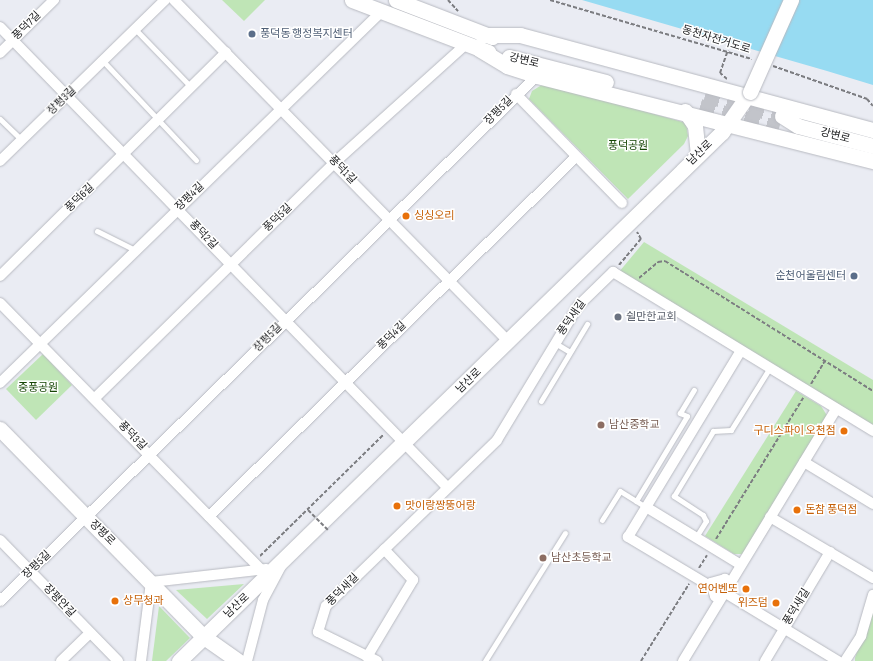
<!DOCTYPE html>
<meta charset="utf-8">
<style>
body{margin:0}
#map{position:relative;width:873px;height:661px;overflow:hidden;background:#eaecf3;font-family:"Sofia Sans Condensed","Noto Sans KR",sans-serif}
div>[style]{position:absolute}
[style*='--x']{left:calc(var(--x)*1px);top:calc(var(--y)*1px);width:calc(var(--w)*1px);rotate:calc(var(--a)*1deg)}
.green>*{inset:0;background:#bfe5b6}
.water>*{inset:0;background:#97dbf2}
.secondary-tunnel>*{height:15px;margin-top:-7.5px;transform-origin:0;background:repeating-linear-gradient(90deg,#c2c4ca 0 15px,transparent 0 23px)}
.path>*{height:2px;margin-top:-1px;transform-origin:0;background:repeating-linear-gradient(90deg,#7c7d81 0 4px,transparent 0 6px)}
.roads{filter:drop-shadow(0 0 1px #b8bac1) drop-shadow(0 0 1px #b8bac1)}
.lane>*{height:5px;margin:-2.5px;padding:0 2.5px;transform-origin:2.5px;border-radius:2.5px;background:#fff}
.street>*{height:10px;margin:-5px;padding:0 5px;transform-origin:5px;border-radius:5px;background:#fff}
.secondary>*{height:15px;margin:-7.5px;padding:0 7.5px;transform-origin:7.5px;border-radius:7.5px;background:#fff}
.path-bridge>*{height:2px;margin-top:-1px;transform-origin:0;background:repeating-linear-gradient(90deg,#7c7d81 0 4px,transparent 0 6px)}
.bridges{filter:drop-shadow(0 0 1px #b8bac1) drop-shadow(0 0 1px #b8bac1)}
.secondary-bridge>*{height:15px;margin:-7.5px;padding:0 7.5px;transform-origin:7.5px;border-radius:7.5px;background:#fff}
.dots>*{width:11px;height:11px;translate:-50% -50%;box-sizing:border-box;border:2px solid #fff;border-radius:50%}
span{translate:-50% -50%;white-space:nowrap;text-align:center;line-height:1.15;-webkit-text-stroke:3px #fff;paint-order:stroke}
.street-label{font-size:11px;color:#212224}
.service-label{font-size:11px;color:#4e5e75}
.left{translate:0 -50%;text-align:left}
.right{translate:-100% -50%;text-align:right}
.park-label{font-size:11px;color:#164605}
.food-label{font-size:11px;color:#c56008}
.worship-label{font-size:11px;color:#5b616d}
.education-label{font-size:11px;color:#785e54}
</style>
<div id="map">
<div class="green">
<i style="clip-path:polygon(222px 0,265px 0,244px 21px)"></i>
<i style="clip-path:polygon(545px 83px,686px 123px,688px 136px,684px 144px,628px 199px,529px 99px,532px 91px)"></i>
<i style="clip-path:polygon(644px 242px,873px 380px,873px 425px,619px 272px)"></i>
<i style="clip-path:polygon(43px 354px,72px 385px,36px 420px,6px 389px)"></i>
<i style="clip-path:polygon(796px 391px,821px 406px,828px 417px,744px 554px,734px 554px,705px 536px)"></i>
<i style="clip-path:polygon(244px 584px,207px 619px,176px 590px)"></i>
<i style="clip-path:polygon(873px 601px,873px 661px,855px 661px,855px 658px)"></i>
<i style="clip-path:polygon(159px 606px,190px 638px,166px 661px,152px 661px)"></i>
</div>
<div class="water">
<i style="clip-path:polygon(582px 0,873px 0,873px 85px,827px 71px)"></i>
</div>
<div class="secondary-tunnel">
<i style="--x:705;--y:95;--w:80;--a:15.3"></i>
<i style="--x:700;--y:106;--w:82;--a:15.6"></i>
</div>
<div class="path">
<i style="--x:448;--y:0;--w:15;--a:48"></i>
<i style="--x:550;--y:0;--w:210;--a:16.3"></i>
<i style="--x:773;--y:66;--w:100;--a:19.3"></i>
<i style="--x:867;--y:99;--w:9;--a:49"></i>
<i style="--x:727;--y:79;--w:9;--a:-139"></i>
<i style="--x:720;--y:73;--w:24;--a:-71"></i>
<i style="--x:619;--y:265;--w:34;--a:-50"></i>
<i style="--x:641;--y:239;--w:8;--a:-120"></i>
<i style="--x:639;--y:278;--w:25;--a:-40"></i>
<i style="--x:658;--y:262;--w:7;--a:-8"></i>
<i style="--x:665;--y:261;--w:245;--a:32"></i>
<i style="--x:811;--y:384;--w:27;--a:-59"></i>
<i style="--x:716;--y:539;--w:166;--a:-58.3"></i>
<i style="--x:260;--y:556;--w:174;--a:-44.5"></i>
<i style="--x:699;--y:568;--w:15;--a:-58"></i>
<i style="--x:641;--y:661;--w:91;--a:-58.1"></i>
</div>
<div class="roads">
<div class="lane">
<i style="--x:135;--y:29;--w:81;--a:46"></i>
<i style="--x:103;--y:61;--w:136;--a:46.8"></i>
<i style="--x:0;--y:119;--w:30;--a:44"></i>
<i style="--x:97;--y:231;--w:42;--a:26.6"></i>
<i style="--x:555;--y:343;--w:17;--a:31"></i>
<i style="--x:541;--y:401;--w:90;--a:-59.1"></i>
<i style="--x:636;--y:501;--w:99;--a:-59"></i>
<i style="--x:687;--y:416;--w:8;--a:-157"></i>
<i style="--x:680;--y:413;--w:27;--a:-59"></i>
<i style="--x:602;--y:520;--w:34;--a:-58"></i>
<i style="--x:620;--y:491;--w:31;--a:32"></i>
<i style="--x:696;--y:537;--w:19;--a:-58"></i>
<i style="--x:706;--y:521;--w:7;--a:-117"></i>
<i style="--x:703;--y:515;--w:35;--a:-147"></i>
<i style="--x:674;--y:496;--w:76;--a:-59"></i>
<i style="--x:713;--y:431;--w:18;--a:-3"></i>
<i style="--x:731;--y:430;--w:72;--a:-58.1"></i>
<i style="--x:485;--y:661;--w:151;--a:-58"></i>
</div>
<div class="street">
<i style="--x:174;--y:0;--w:479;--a:45.6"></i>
<i style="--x:0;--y:27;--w:641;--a:45.82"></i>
<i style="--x:0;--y:53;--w:76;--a:-44.5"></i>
<i style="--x:516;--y:94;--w:152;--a:45.8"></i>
<i style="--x:0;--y:161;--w:231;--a:-44.3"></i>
<i style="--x:0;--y:276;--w:318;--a:-44.7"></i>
<i style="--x:0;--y:303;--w:375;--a:45.6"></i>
<i style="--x:0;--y:383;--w:532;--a:-44.24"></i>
<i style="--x:95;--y:398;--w:335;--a:-44.5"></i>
<i style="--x:334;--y:163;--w:178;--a:-42"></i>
<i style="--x:804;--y:462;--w:81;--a:31.3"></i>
<i style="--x:646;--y:507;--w:111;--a:31.4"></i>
<i style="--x:209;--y:516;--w:513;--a:-44.37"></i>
<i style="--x:770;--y:517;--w:120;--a:30.6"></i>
<i style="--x:0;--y:540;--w:169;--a:45.7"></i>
<i style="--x:710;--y:586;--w:96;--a:-149.1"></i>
<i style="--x:628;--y:537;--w:216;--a:-58.8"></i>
<i style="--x:719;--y:589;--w:12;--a:-59"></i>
<i style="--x:725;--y:579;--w:15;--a:164"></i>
<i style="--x:711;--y:583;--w:14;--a:73"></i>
<i style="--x:715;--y:596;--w:8;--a:-60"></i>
<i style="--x:719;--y:589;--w:139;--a:31.2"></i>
<i style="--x:0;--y:601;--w:751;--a:-44.35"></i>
<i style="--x:367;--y:657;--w:90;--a:-59.1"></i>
<i style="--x:413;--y:580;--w:42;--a:-133.1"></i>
<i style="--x:61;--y:661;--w:40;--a:-44"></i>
<i style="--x:141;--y:661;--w:80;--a:-82.8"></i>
<i style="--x:151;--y:582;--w:116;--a:-6.4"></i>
<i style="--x:247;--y:661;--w:63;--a:-75.3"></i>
<i style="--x:263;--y:600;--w:38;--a:-62"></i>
<i style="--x:377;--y:661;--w:66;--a:-153.8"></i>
<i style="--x:318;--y:632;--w:27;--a:-73"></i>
<i style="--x:326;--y:606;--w:238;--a:-44.1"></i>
<i style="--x:497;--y:440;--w:157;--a:-58.8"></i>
<i style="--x:578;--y:306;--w:49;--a:-44.2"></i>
<i style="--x:613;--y:272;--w:305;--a:31.4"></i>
<i style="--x:683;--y:661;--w:295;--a:-58.7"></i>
<i style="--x:765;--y:661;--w:127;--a:-59.2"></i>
<i style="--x:845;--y:661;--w:30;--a:-57"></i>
<i style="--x:861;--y:636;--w:43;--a:-73.7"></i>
</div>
<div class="secondary">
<i style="--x:352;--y:0;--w:146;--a:20.9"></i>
<i style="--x:396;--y:0;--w:103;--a:21.1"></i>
<i style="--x:482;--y:35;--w:38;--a:0"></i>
<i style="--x:520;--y:35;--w:366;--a:15.1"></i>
<i style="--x:479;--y:49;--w:33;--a:31"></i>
<i style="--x:507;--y:66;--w:32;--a:18"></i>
<i style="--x:537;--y:76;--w:347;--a:14.2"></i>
<i style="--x:509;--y:57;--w:100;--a:14.5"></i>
<i style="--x:685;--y:111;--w:18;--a:56"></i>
<i style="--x:695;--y:126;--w:29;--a:84"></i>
<i style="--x:782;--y:116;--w:19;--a:32"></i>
<i style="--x:798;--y:126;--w:78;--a:14.9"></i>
<i style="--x:0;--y:429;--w:291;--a:45.6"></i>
<i style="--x:204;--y:637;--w:42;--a:35.2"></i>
<i style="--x:179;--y:661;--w:758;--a:-44.25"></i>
<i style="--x:722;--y:132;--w:49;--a:-55"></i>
</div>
</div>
<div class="path-bridge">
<i style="--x:308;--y:510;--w:30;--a:45"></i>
</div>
<div class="bridges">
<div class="secondary-bridge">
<i style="--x:750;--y:92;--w:101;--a:-66"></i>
</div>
</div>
<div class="dots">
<i style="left:252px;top:34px;background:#5c6f8a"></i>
<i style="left:406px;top:216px;background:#e8710a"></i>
<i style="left:854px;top:276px;background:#5c6f8a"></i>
<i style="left:618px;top:317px;background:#6b7280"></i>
<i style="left:601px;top:425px;background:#8d6e63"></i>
<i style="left:844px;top:431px;background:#e8710a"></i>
<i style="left:397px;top:506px;background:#e8710a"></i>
<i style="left:797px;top:510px;background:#e8710a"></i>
<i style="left:543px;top:558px;background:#8d6e63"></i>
<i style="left:746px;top:589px;background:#e8710a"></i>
<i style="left:115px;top:601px;background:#e8710a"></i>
<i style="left:776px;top:603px;background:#e8710a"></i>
</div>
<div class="street-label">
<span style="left:27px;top:26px;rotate:-45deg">풍덕7길</span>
<span style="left:716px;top:40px;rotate:17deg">동천자전거도로</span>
<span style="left:524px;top:61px;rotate:14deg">강변로</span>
<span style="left:62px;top:101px;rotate:-44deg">장평3길</span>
<span style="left:499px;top:111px;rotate:-45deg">장평5길</span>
<span style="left:835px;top:136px;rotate:15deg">강변로</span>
<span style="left:700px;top:153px;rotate:-44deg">남산로</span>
<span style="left:342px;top:170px;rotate:46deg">풍덕1길</span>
<span style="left:190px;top:197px;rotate:-44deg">장평4길</span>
<span style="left:80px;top:198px;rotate:-44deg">풍덕6길</span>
<span style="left:278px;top:218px;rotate:-44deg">풍덕5길</span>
<span style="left:203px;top:235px;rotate:46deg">풍덕2길</span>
<span style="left:572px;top:318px;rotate:-55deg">풍덕새길</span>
<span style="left:392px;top:336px;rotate:-44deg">풍덕4길</span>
<span style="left:268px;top:338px;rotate:-45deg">장평5길</span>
<span style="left:469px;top:381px;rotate:-44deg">남산로</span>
<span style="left:132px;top:436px;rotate:46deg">풍덕3길</span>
<span style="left:102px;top:533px;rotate:45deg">장평로</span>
<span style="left:37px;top:565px;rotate:-44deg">장평5길</span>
<span style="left:343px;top:590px;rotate:-45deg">풍덕새길</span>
<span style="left:59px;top:601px;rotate:46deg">장평안길</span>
<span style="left:237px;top:606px;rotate:-43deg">남산로</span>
<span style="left:797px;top:607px;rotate:-59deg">풍덕새길</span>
</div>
<div class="service-label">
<span class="left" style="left:260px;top:34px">풍덕동 행정복지센터</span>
<span class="right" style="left:846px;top:276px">순천어울림센터</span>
</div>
<div class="park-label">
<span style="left:628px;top:146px">풍덕공원</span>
<span style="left:38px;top:388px">중풍공원</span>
</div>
<div class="food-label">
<span class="left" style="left:414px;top:216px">싱싱오리</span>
<span class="right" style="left:836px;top:431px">구디스파이 오천점</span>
<span class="left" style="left:405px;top:506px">맛이랑짱뚱어랑</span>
<span class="left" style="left:805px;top:510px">돈참 풍덕점</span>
<span class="right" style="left:738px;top:589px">연어벤또</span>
<span class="left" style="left:123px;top:601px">상무청과</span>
<span class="right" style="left:768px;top:603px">위즈덤</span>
</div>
<div class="worship-label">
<span class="left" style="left:626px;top:317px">쉴만한교회</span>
</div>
<div class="education-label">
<span class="left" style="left:609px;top:425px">남산중학교</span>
<span class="left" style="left:551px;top:558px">남산초등학교</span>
</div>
</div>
